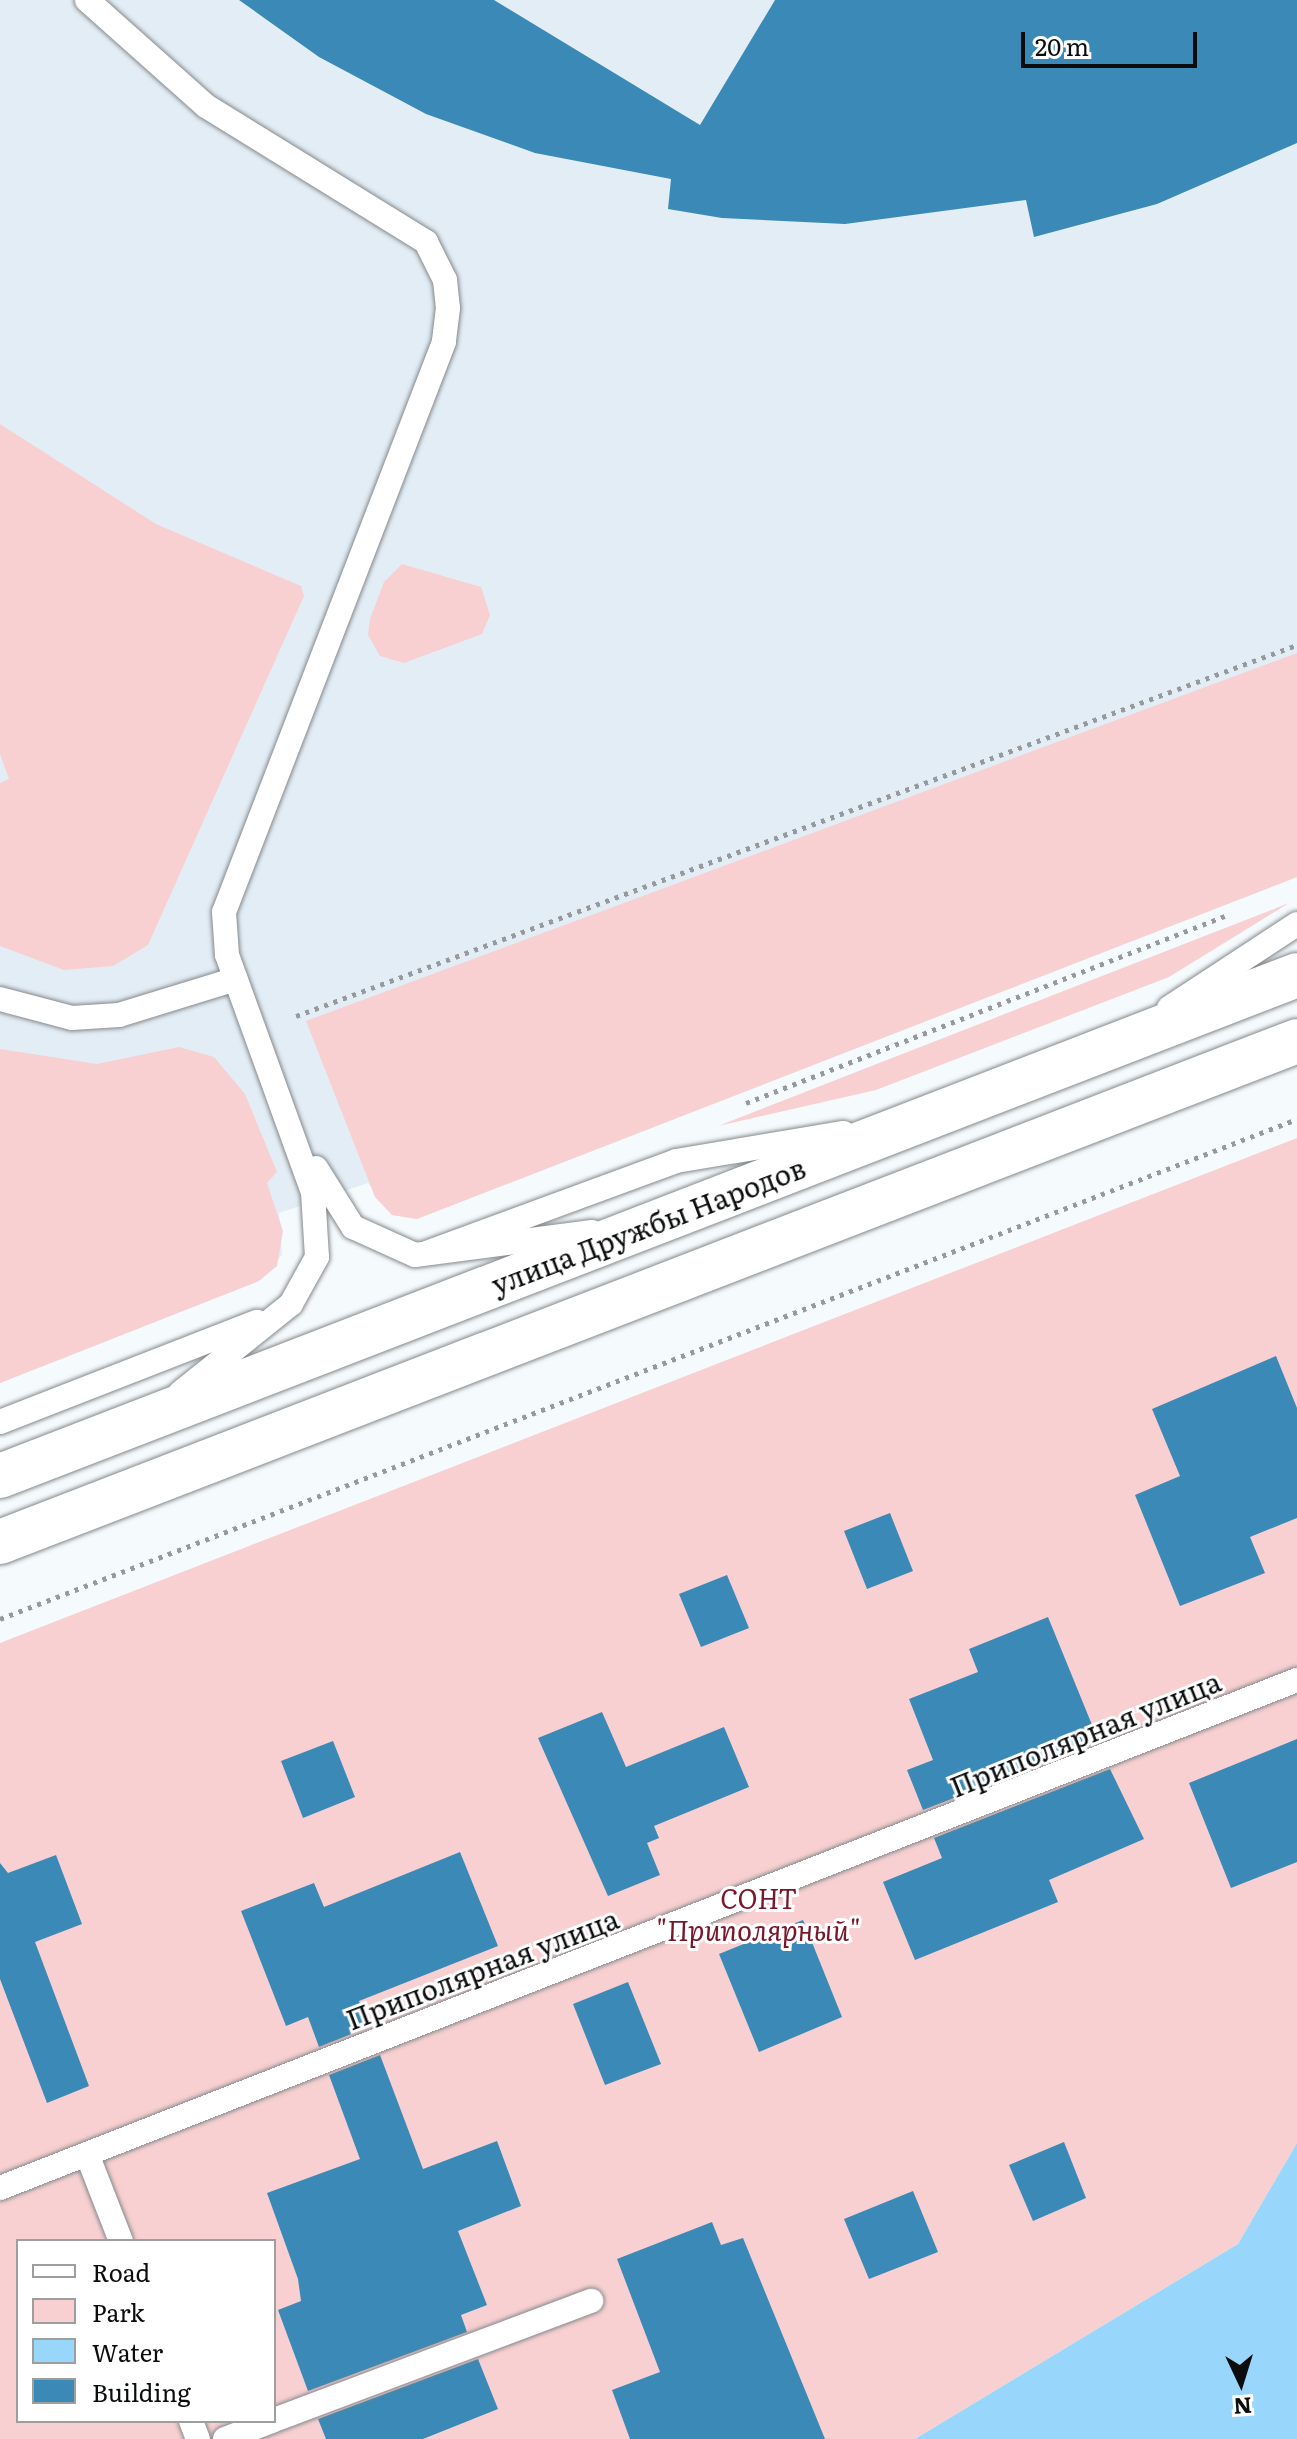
<!DOCTYPE html>
<meta charset="utf-8">
<style>
body{margin:0}
#map{position:relative;width:1297px;height:2439px;overflow:hidden;background:#f5fafd;font-family:Literata,serif}
div>[style]{position:absolute}
[style*='--x']{left:calc(var(--x)*1px);top:calc(var(--y)*1px);width:calc(var(--w)*1px);rotate:calc(var(--a)*1deg)}
.built>*{inset:0;background:#e3edf5}
.green>*{inset:0;background:#f8d0d1}
.water>*{inset:0;background:#99d6fc}
.building>*{inset:0;background:#3a89b6}
.path>*{height:5px;margin-top:-2.5px;transform-origin:0;background:repeating-linear-gradient(90deg,#969a9c 0 4px,transparent 0 10px)}
.roads{filter:drop-shadow(0 0 2px #85898c) drop-shadow(0 0 2px #85898c)}
.service>*{height:24px;margin:-12px;padding:0 12px;transform-origin:12px;border-radius:12px;background:#fff}
.secondary>*{height:44px;margin:-22px;padding:0 22px;transform-origin:22px;border-radius:22px;background:#fff}
span{translate:-50% -50%;white-space:nowrap;text-align:center;line-height:1.15;-webkit-text-stroke:6px #fff;paint-order:stroke}
.street-label{font-size:28px;color:#0a0c0d}
.park-label{font-size:28px;color:#7a162a;font-style:italic}
.legend{position:absolute;left:16px;top:2239px;width:260px;height:184px;box-sizing:border-box;background:#fff;border:2px solid #9d9e9e;margin:0;padding:10px 14px;list-style:none;font-size:24px;color:#0a0c0d}
.legend li{display:flex;align-items:center;gap:16px;height:40px}
.legend b{width:40px;border:2px solid #9d9e9e}
.north{position:absolute;left:1201px;top:2343px;width:80px;height:80px;-webkit-text-stroke:6px #fff;paint-order:stroke;rotate:176deg;font-size:22px;font-weight:700;line-height:32px;text-align:center;color:#0a0c0d}
.north::after{content:'';display:block;margin:auto;width:28px;height:36px;background:#0a0c0d;clip-path:polygon(50% 0,100% 100%,50% 72%,0 100%)}
.scale{position:absolute;left:1021px;top:32px;width:176px;height:36px;box-sizing:border-box;border:4px solid #0a0c0d;border-top:0;padding-left:10px;font-size:24px;line-height:28px;white-space:nowrap;color:#0a0c0d;-webkit-text-stroke:6px #fff;paint-order:stroke}
</style>
<div id="map">
<div class="built">
<i style="clip-path:polygon(0 0,1297px 0,1297px 877px,417px 1219px,392px 1215px,368px 1183px,279px 1213px,282px 1255px,259px 1281px,0 1383px)"></i>
</div>
<div class="green">
<i style="clip-path:polygon(0 424px,156px 524px,301px 586px,304px 596px,148px 945px,113px 966px,64px 970px,0 946px,0 783px,9px 779px,0 754px)"></i>
<i style="clip-path:polygon(402px 564px,481px 587px,490px 615px,482px 634px,404px 663px,380px 656px,368px 635px,370px 619px,384px 582px)"></i>
<i style="clip-path:polygon(1297px 653px,1297px 877px,417px 1219px,392px 1215px,375px 1197px,306px 1021px)"></i>
<i style="clip-path:polygon(1289px 903px,1169px 977px,876px 1090px,718px 1126px)"></i>
<i style="clip-path:polygon(179px 1047px,214px 1057px,245px 1094px,277px 1172px,267px 1183px,283px 1231px,277px 1266px,259px 1281px,0 1383px,0 1049px,97px 1064px)"></i>
<i style="clip-path:polygon(evenodd,1297px 1138px,1297px 2143px,1238px 2244px,915px 2439px,0 2439px,0 1643px,1297px 1138px,18px 2241px,274px 2241px,274px 2421px,18px 2421px,18px 2241px)"></i>
</div>
<div class="water">
<i style="clip-path:polygon(1297px 2143px,1297px 2439px,915px 2439px,1238px 2244px)"></i>
</div>
<div class="building">
<i style="clip-path:polygon(239px 0,494px 0,700px 125px,775px 0,1297px 0,1297px 143px,1157px 204px,1034px 237px,1026px 200px,845px 224px,722px 218px,668px 209px,671px 179px,535px 153px,426px 114px,319px 57px)"></i>
<i style="clip-path:polygon(1276px 1356px,1297px 1408px,1297px 1518px,1250px 1537px,1265px 1573px,1180px 1606px,1135px 1495px,1180px 1476px,1152px 1409px)"></i>
<i style="clip-path:polygon(890px 1513px,913px 1571px,867px 1589px,844px 1531px)"></i>
<i style="clip-path:polygon(727px 1575px,749px 1628px,701px 1647px,679px 1594px)"></i>
<i style="clip-path:polygon(1048px 1617px,1099px 1742px,923px 1810px,907px 1770px,933px 1760px,909px 1699px,978px 1672px,969px 1649px)"></i>
<i style="clip-path:polygon(602px 1712px,626px 1767px,724px 1727px,749px 1787px,654px 1826px,659px 1838px,647px 1843px,660px 1875px,608px 1896px,538px 1738px)"></i>
<i style="clip-path:polygon(1297px 1739px,1297px 1862px,1231px 1888px,1189px 1783px)"></i>
<i style="clip-path:polygon(333px 1741px,355px 1797px,303px 1818px,281px 1761px)"></i>
<i style="clip-path:polygon(1110px 1769px,1144px 1839px,1049px 1880px,1058px 1902px,915px 1960px,883px 1882px,942px 1858px,934px 1838px)"></i>
<i style="clip-path:polygon(460px 1852px,498px 1946px,359px 2001px,369px 2027px,319px 2047px,308px 2017px,286px 2026px,241px 1911px,314px 1883px,324px 1907px)"></i>
<i style="clip-path:polygon(56px 1855px,82px 1924px,35px 1942px,89px 2086px,47px 2103px,0 1979px,0 1863px,8px 1873px)"></i>
<i style="clip-path:polygon(803px 1920px,842px 2017px,759px 2052px,719px 1954px)"></i>
<i style="clip-path:polygon(628px 1982px,661px 2064px,605px 2085px,573px 2004px)"></i>
<i style="clip-path:polygon(380px 2055px,423px 2169px,497px 2141px,521px 2206px,458px 2231px,487px 2305px,461px 2315px,467px 2332px,308px 2391px,278px 2310px,301px 2301px,298px 2279px,267px 2193px,360px 2159px,329px 2075px)"></i>
<i style="clip-path:polygon(1064px 2142px,1086px 2198px,1033px 2221px,1009px 2165px)"></i>
<i style="clip-path:polygon(913px 2191px,938px 2252px,869px 2279px,844px 2219px)"></i>
<i style="clip-path:polygon(712px 2222px,721px 2245px,743px 2238px,825px 2439px,630px 2439px,612px 2390px,660px 2372px,617px 2259px)"></i>
<i style="clip-path:polygon(478px 2359px,498px 2409px,423px 2439px,326px 2439px,318px 2419px)"></i>
</div>
<div class="path">
<i style="--x:296;--y:1016;--w:1068;--a:-20.34"></i>
<i style="--x:746;--y:1103;--w:514;--a:-21.33"></i>
<i style="--x:0;--y:1619;--w:1390;--a:-21.08"></i>
</div>
<div class="roads">
<div class="service">
<i style="--x:87;--y:0;--w:159;--a:41.7"></i>
<i style="--x:206;--y:106;--w:259;--a:31.7"></i>
<i style="--x:426;--y:242;--w:42;--a:63.4"></i>
<i style="--x:445;--y:280;--w:28;--a:84"></i>
<i style="--x:448;--y:308;--w:34;--a:97"></i>
<i style="--x:444;--y:342;--w:611;--a:111.1"></i>
<i style="--x:224;--y:912;--w:43;--a:86"></i>
<i style="--x:227;--y:955;--w:252;--a:70.1"></i>
<i style="--x:313;--y:1192;--w:65;--a:86.5"></i>
<i style="--x:317;--y:1257;--w:54;--a:119"></i>
<i style="--x:291;--y:1304;--w:142;--a:141.3"></i>
<i style="--x:0;--y:999;--w:74;--a:14.8"></i>
<i style="--x:72;--y:1018;--w:47;--a:-3.7"></i>
<i style="--x:119;--y:1015;--w:122;--a:-17.1"></i>
<i style="--x:1169;--y:1008;--w:153;--a:-33.3"></i>
<i style="--x:316;--y:1168;--w:70;--a:57.9"></i>
<i style="--x:353;--y:1227;--w:68;--a:24.3"></i>
<i style="--x:415;--y:1255;--w:179;--a:-7.4"></i>
<i style="--x:429;--y:1252;--w:263;--a:-20.2"></i>
<i style="--x:676;--y:1161;--w:170;--a:-9.5"></i>
<i style="--x:0;--y:1422;--w:276;--a:-21.3"></i>
<i style="--x:87;--y:2154;--w:93;--a:68.7"></i>
<i style="--x:0;--y:2188;--w:1393;--a:-21.39"></i>
<i style="--x:274;--y:2420;--w:339;--a:-20.6"></i>
<i style="--x:191;--y:2421;--w:19;--a:69"></i>
<i style="--x:225;--y:2439;--w:50;--a:-21"></i>
</div>
<div class="secondary">
<i style="--x:0;--y:1476;--w:1390;--a:-21.12"></i>
<i style="--x:0;--y:1542;--w:1390;--a:-21.12"></i>
</div>
</div>
<div class="street-label">
<span style="left:648px;top:1225px;rotate:-21deg">улица Дружбы Народов</span>
<span style="left:1085px;top:1733px;rotate:-22deg">Приполярная улица</span>
<span style="left:482px;top:1968px;rotate:-21deg">Приполярная улица</span>
</div>
<div class="park-label">
<span style="left:758px;top:1913px">СОНТ<br>"Приполярный"</span>
</div>
<ul class="legend">
<li><b style="height:10px;background:#fff"></b>Road</li>
<li><b style="height:22px;background:#f8d0d1"></b>Park</li>
<li><b style="height:22px;background:#99d6fc"></b>Water</li>
<li><b style="height:22px;background:#3a89b6"></b>Building</li>
</ul>
<div class="north">N</div>
<div class="scale">20 m</div>
</div>
